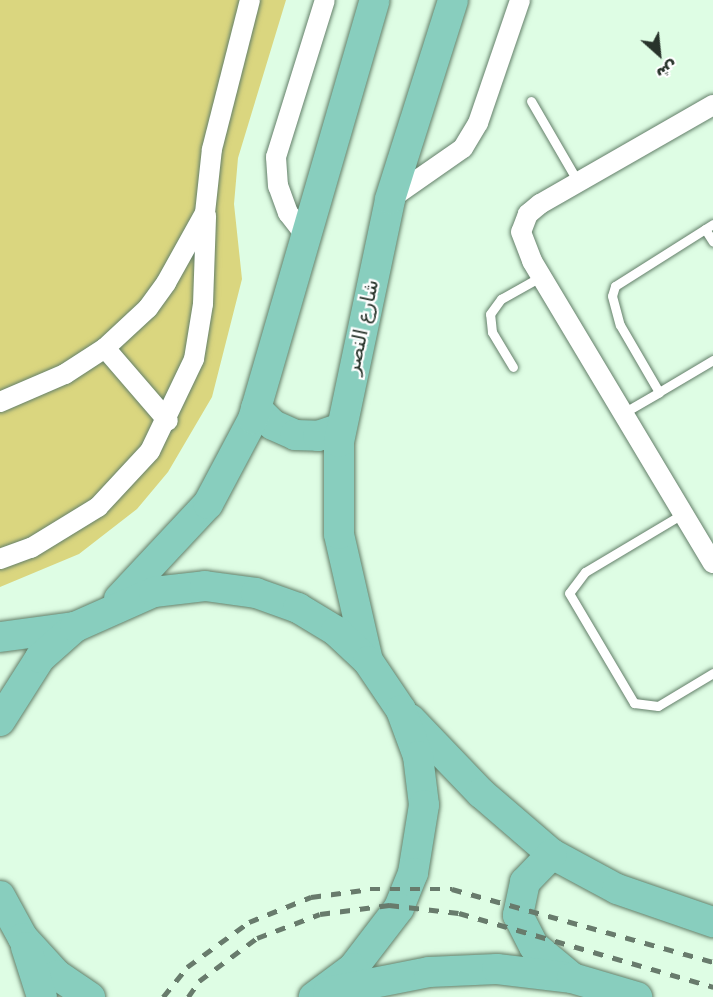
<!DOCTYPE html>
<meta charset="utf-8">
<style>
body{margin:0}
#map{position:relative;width:713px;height:997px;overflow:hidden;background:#defde4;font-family:"DejaVu Sans","Noto Naskh Arabic",sans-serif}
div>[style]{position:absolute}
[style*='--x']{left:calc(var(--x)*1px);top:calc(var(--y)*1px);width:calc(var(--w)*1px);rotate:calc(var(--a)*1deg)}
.green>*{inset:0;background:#dad67f}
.roads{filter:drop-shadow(0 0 2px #637f69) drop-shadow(0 0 2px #637f69)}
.service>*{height:9px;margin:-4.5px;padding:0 4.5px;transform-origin:4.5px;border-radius:4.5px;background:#fff}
.minor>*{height:20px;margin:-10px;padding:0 10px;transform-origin:10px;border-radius:10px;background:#fff}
.primary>*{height:30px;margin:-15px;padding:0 15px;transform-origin:15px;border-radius:15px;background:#88cebe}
.rail>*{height:4.5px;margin-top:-2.25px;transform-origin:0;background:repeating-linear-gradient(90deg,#687b6c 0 10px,transparent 0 20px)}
span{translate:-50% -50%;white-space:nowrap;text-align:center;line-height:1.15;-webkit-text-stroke:4.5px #fff;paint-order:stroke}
.street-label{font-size:20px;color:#28342b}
.north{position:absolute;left:629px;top:24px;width:60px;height:60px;-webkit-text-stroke:4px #fff;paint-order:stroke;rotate:153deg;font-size:16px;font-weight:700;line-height:24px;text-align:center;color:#28342b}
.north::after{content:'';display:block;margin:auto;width:21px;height:27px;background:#28342b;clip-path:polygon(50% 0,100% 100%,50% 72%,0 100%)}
</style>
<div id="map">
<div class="green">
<i style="clip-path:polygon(0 0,286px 0,238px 158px,234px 204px,242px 279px,212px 397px,168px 472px,137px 509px,79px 554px,0 587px)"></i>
</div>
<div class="roads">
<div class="service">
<i style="--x:531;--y:101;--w:94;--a:59.9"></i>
<i style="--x:713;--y:224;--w:116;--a:147.7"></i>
<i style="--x:615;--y:286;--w:10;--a:107"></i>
<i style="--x:612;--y:296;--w:30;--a:75"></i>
<i style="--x:620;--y:325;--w:78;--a:59.8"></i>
<i style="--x:659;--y:392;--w:63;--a:-30.7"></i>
<i style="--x:705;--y:229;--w:15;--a:58"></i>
<i style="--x:513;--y:367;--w:41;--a:-121"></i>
<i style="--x:492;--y:332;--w:18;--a:-96"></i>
<i style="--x:490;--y:314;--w:19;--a:-54"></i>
<i style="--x:501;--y:299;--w:47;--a:-29.3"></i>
<i style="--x:625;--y:412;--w:39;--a:-30"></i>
<i style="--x:684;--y:513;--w:115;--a:149.2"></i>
<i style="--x:585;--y:572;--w:26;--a:127"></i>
<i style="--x:569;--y:593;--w:128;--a:59.4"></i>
<i style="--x:634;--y:703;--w:24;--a:7"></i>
<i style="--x:658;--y:706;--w:64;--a:-31"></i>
</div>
<div class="minor">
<i style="--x:713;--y:105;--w:199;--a:150.2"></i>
<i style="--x:540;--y:204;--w:16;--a:140"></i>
<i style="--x:528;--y:214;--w:19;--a:111"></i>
<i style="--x:521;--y:232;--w:31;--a:69"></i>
<i style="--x:532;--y:261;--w:352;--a:59.1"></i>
<i style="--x:390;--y:199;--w:89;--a:-34.9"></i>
<i style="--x:463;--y:148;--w:29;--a:-59"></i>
<i style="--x:478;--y:123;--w:130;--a:-71.1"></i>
<i style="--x:306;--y:236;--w:29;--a:-128"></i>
<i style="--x:288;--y:213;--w:29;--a:-110"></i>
<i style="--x:278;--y:186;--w:29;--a:-94"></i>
<i style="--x:276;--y:157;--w:164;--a:-72.7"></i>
<i style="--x:105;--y:348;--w:96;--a:49.2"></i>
<i style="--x:0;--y:402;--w:71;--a:-23.3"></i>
<i style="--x:65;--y:374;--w:48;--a:-33"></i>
<i style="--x:105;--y:348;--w:59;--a:-42.9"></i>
<i style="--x:148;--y:308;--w:31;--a:-54"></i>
<i style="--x:166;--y:283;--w:80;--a:-60.9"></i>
<i style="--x:205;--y:213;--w:64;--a:-83.8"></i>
<i style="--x:212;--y:149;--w:154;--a:-75.7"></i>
<i style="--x:0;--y:559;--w:33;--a:-20"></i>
<i style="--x:31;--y:548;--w:79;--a:-31.5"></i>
<i style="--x:98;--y:507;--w:76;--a:-47.1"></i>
<i style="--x:150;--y:451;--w:102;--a:-64.4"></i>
<i style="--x:194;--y:359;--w:56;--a:-80.7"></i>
<i style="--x:203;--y:304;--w:88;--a:-88"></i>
</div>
<div class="primary">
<i style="--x:256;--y:408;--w:24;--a:45"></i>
<i style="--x:273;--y:425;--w:24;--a:24"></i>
<i style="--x:295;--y:435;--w:23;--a:2"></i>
<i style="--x:318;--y:436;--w:24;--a:-19"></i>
<i style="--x:119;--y:599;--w:130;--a:-46.9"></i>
<i style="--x:208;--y:504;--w:96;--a:-62.1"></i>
<i style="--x:253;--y:419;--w:436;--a:-73.8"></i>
<i style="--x:0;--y:637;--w:76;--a:-7.6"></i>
<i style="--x:368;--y:661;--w:130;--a:-102.9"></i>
<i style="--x:339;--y:534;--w:92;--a:-90"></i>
<i style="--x:339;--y:442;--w:248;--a:-78.1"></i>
<i style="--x:390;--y:199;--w:209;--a:-72.4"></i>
<i style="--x:410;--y:719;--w:103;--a:46.2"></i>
<i style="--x:481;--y:793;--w:94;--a:40.7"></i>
<i style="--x:552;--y:854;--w:74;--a:28.3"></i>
<i style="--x:617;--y:889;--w:102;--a:19"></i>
<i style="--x:0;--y:721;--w:75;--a:-57.6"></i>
<i style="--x:40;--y:658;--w:47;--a:-41.5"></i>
<i style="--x:75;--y:627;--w:86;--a:-23.9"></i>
<i style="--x:154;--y:592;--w:51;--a:-6.7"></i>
<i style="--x:205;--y:586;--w:51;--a:7.8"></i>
<i style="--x:256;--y:593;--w:45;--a:19.7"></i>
<i style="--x:298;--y:608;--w:44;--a:31.2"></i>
<i style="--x:336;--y:631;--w:44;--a:43.2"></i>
<i style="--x:368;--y:661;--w:59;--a:56"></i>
<i style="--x:401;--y:710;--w:49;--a:69.7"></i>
<i style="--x:418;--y:756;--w:49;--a:83"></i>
<i style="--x:424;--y:805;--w:69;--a:99.2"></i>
<i style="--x:413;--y:873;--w:38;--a:112"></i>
<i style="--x:399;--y:908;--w:76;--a:127.5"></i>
<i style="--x:353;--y:968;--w:49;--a:143.4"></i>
<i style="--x:552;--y:854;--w:39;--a:134"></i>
<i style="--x:525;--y:882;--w:34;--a:102"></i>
<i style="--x:518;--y:915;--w:35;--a:63"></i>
<i style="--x:534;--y:946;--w:47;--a:39.8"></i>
<i style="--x:0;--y:896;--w:48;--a:61.3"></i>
<i style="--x:23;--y:938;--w:50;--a:47.4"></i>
<i style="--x:57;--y:975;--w:40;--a:34"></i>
<i style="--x:26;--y:947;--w:52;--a:72.3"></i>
<i style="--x:328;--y:992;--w:103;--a:-11.2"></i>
<i style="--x:429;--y:972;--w:68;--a:-2.5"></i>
<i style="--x:497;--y:969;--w:76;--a:6.8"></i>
<i style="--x:572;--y:978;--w:68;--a:16.3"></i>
</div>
</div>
<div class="rail">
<i style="--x:163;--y:997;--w:38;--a:-51"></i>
<i style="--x:187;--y:967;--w:77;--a:-36"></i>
<i style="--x:249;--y:922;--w:67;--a:-22"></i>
<i style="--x:311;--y:897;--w:60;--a:-7.7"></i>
<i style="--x:370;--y:889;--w:82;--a:0"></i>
<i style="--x:452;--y:889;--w:271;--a:15.6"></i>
<i style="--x:188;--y:997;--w:19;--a:-55"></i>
<i style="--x:199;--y:981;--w:72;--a:-36.6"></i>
<i style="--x:257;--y:938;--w:67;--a:-20.9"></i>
<i style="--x:320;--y:914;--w:70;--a:-7.4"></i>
<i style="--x:389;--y:905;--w:70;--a:6.5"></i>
<i style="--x:459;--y:913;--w:265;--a:16.2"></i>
</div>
<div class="street-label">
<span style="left:362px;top:327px;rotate:-78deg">شارع النصر</span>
</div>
<div class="north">ش</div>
</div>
